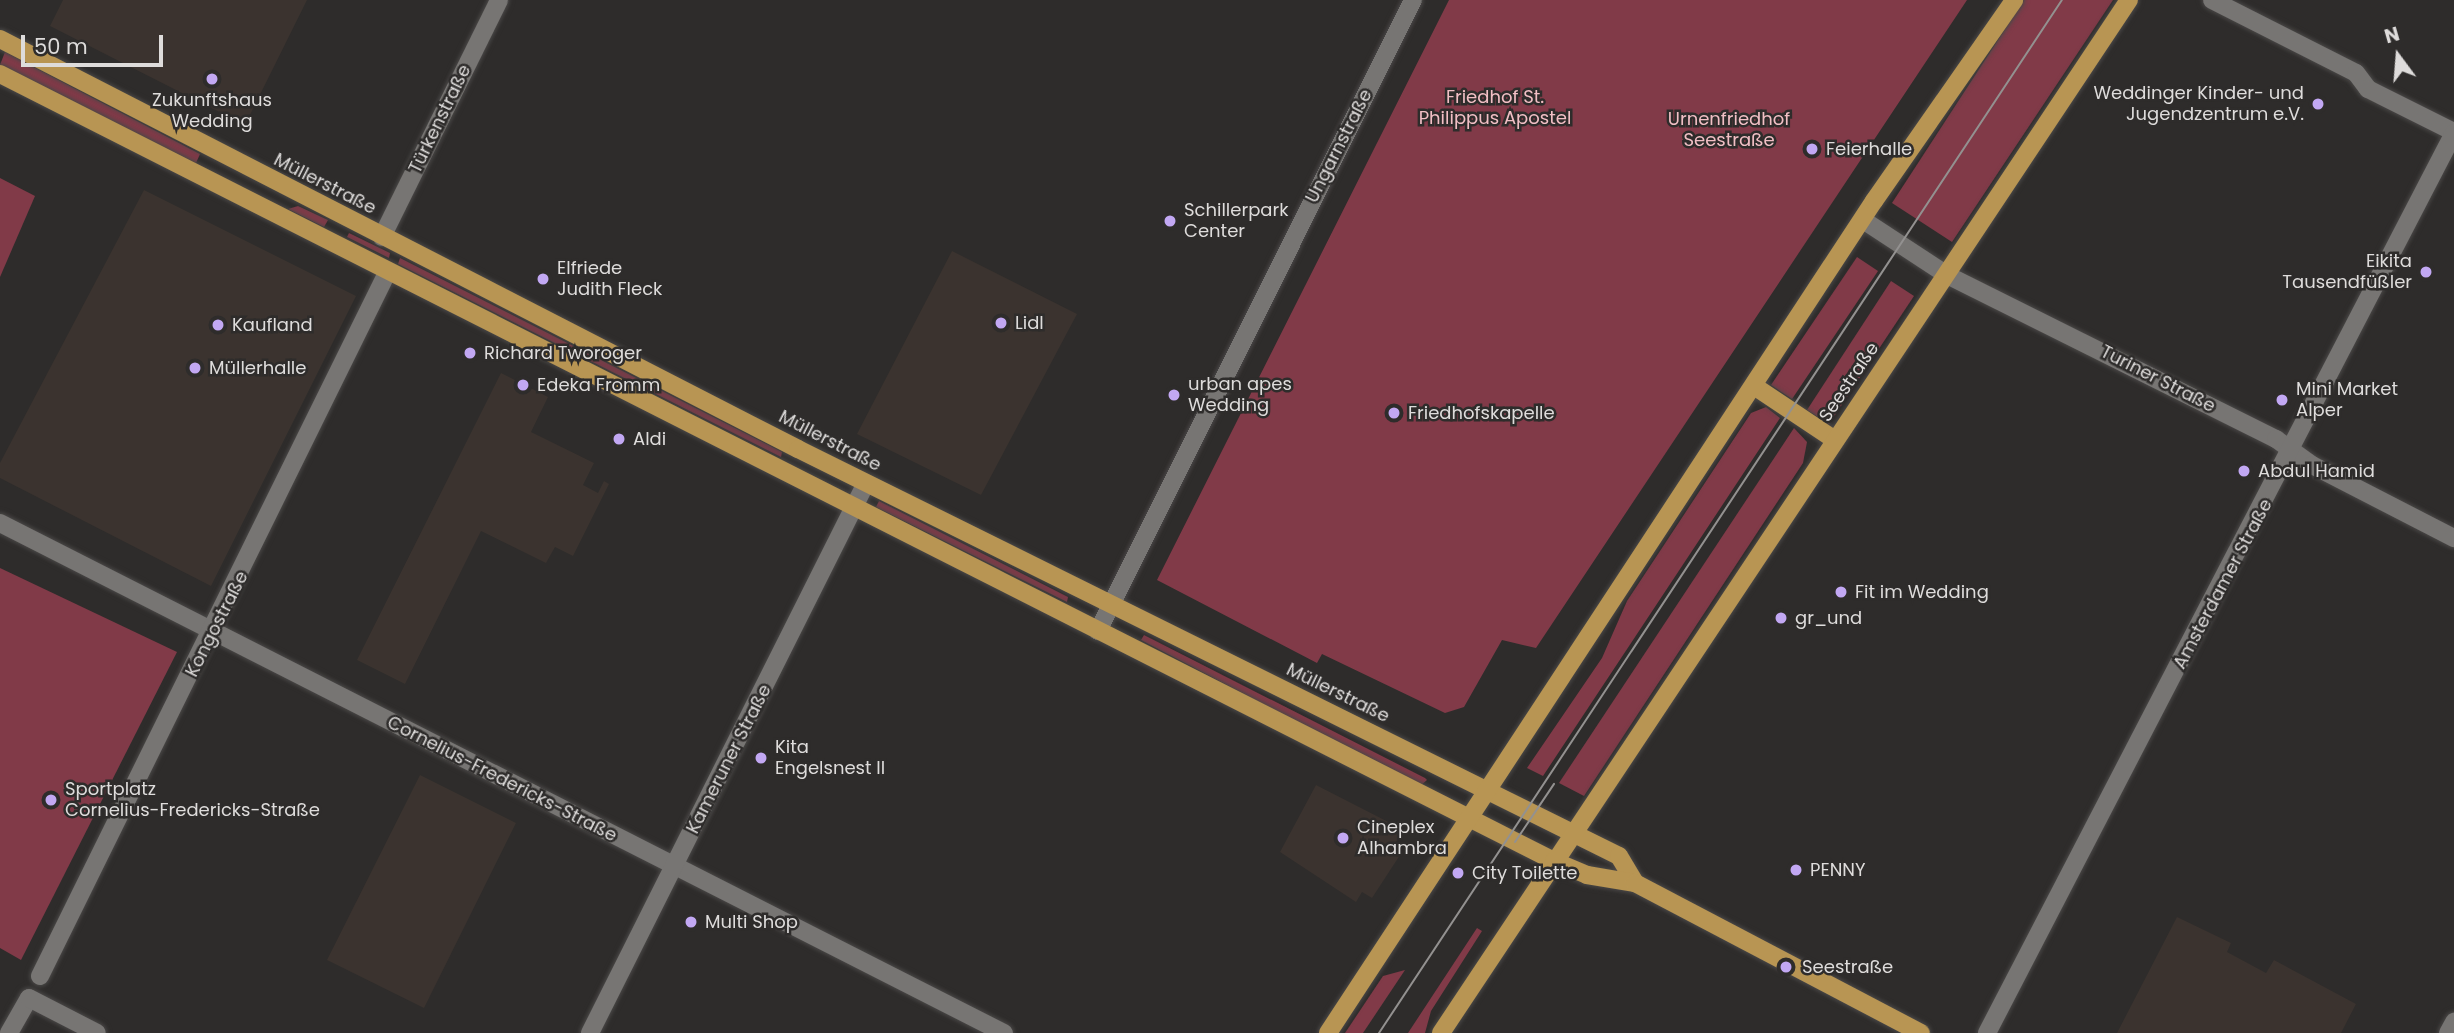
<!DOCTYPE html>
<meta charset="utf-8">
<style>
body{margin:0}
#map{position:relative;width:2454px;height:1033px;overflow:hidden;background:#2e2c2b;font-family:Poppins,sans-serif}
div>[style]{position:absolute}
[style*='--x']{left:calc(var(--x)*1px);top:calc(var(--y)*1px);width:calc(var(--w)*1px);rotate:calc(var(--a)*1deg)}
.built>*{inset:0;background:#3b332f}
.green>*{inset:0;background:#813a48}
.roads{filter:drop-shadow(0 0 2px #4a4847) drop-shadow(0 0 2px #4a4847)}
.street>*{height:18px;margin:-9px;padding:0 9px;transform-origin:9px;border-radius:9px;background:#777573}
.primary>*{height:18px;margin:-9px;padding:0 9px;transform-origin:9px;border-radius:9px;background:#b89553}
.tram>*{height:2px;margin:-1px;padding:0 1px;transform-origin:1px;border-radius:1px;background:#939190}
.dots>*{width:19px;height:19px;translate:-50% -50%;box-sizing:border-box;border:4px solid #2e2c2b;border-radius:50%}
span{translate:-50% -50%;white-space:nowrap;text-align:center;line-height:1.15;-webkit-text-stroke:5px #2e2c2b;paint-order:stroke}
.poi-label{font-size:18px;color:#dedcdb}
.right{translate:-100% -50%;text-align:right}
.left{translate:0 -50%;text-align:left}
.park-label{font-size:18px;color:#f2bfc5}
.street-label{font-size:18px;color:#dedcdb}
.north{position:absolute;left:2363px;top:21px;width:70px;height:70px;-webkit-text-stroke:5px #2e2c2b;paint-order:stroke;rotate:344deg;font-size:19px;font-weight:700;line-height:28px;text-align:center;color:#dedcdb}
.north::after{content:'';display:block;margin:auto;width:24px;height:32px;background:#dedcdb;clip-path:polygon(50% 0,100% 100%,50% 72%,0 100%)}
.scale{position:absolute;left:21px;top:35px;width:142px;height:32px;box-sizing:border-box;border:4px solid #dedcdb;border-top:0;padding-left:9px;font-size:21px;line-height:24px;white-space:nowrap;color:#dedcdb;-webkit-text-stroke:5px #2e2c2b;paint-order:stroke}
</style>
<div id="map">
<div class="built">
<i style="clip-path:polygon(63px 0,307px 0,245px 125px,50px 26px)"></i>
<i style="clip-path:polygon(144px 190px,356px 296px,211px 586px,0 478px,0 463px)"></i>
<i style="clip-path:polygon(952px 251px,1077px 314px,981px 495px,857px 434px)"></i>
<i style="clip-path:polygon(501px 373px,548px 397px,531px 432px,594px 463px,583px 485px,598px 493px,604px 481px,609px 484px,573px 556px,555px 547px,546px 563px,481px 531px,405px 684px,357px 660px)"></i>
<i style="clip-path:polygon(420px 775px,516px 823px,424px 1008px,327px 960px)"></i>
<i style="clip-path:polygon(1316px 785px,1404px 830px,1394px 846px,1402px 852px,1372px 898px,1362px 892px,1356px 902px,1280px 852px)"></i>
<i style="clip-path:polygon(2177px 917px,2231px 943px,2227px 952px,2266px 973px,2274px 960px,2356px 1004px,2341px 1033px,2117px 1033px)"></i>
</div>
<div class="green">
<i style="clip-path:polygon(1449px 0,1967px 0,1536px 648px,1502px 640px,1464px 707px,1445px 713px,1322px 654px,1317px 663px,1157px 580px)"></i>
<i style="clip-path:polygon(2024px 0,2113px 0,1952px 242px,1892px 203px)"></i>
<i style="clip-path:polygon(5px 52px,200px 154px,196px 163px,0 65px)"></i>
<i style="clip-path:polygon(0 178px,35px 196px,0 277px)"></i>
<i style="clip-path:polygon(298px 206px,328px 220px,324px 227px,288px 209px)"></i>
<i style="clip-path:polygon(349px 233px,390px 253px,389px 258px,347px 237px)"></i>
<i style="clip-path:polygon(1857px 257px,1878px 271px,1792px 399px,1771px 385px)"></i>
<i style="clip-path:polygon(400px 258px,782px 452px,781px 457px,398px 264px)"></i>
<i style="clip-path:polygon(1891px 281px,1914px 296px,1829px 424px,1807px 410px)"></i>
<i style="clip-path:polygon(1766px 407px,1780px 418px,1543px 776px,1527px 768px,1602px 658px,1627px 601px,1751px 413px)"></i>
<i style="clip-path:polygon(1794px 428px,1807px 442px,1803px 463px,1584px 796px,1559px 783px)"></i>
<i style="clip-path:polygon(879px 501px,1068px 597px,1067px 602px,876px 507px)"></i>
<i style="clip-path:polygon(0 568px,177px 652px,21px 960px,0 948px)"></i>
<i style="clip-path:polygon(1144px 635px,1425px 778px,1427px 780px,1420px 786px,1141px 640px)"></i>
<i style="clip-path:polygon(1477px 928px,1482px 931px,1431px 1011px,1425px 1033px,1408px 1033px)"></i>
<i style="clip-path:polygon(1405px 970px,1363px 1033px,1345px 1033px,1383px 976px)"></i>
</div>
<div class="roads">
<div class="street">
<i style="--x:2212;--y:0;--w:161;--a:26.9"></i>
<i style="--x:2356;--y:73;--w:20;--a:53"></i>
<i style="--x:2368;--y:89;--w:96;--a:26.6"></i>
<i style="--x:1863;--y:220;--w:100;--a:33.2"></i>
<i style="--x:1947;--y:275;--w:368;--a:26.5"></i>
<i style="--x:2276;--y:439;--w:44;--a:35.8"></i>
<i style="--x:2312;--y:465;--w:160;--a:27.2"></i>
<i style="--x:382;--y:237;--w:264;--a:-63.7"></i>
<i style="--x:0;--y:523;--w:1126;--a:26.93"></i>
<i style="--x:1098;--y:631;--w:705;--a:-63.47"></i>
<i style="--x:40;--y:976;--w:786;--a:-63.73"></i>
<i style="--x:9;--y:1033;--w:40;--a:-60.3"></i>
<i style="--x:29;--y:998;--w:76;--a:27.2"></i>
<i style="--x:590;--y:1033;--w:615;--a:-63.35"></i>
<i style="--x:1987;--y:1033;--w:1014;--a:-62.58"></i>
<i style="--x:2448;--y:1033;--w:13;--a:-61"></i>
</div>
<div class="primary">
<i style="--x:0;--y:39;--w:897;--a:27.19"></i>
<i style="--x:798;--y:449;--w:916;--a:26.37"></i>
<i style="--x:1619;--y:856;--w:31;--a:59"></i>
<i style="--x:0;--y:74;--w:1742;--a:26.86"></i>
<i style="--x:1554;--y:861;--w:36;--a:23"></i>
<i style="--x:1587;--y:875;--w:49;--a:9.5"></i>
<i style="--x:1635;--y:883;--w:323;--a:27.7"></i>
<i style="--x:1754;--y:386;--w:97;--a:33.7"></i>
<i style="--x:1328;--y:1033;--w:995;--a:-56.73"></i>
<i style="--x:1874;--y:201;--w:245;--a:-55.1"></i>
<i style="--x:1441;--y:1033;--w:1241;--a:-56.34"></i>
</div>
</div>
<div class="tram">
<i style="--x:1515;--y:842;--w:70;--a:-56.1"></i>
<i style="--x:1379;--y:1033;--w:1238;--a:-56.53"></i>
</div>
<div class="dots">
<i style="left:212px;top:79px;background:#c2a8f3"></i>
<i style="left:2318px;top:104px;background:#c2a8f3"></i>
<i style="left:1812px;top:149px;background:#c2a8f3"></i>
<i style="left:1170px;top:221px;background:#c2a8f3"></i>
<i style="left:2426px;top:272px;background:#c2a8f3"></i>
<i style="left:543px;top:279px;background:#c2a8f3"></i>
<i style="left:1001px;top:323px;background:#c2a8f3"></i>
<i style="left:218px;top:325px;background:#c2a8f3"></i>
<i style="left:470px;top:353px;background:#c2a8f3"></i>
<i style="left:195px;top:368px;background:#c2a8f3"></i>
<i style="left:523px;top:385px;background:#c2a8f3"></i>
<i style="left:1174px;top:395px;background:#c2a8f3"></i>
<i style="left:2282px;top:400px;background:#c2a8f3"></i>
<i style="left:1394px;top:413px;background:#c2a8f3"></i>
<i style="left:619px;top:439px;background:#c2a8f3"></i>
<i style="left:2244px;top:471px;background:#c2a8f3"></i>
<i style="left:1841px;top:592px;background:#c2a8f3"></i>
<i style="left:1781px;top:618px;background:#c2a8f3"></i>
<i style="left:761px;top:758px;background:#c2a8f3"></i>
<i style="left:51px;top:800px;background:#c2a8f3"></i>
<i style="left:1343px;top:838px;background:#c2a8f3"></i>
<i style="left:1796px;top:870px;background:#c2a8f3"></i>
<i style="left:1458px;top:873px;background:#c2a8f3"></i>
<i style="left:691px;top:922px;background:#c2a8f3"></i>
<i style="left:1786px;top:967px;background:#c2a8f3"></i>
</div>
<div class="poi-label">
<span class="right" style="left:2304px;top:104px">Weddinger Kinder- und<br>Jugendzentrum e.V.</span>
<span style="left:212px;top:111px">Zukunftshaus<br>Wedding</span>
<span class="left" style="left:1826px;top:149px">Feierhalle</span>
<span class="left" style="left:1184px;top:221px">Schillerpark<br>Center</span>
<span class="right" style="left:2412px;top:272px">Eikita<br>Tausendfüßler</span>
<span class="left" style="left:557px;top:279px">Elfriede<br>Judith Fleck</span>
<span class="left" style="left:1015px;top:323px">Lidl</span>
<span class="left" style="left:232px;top:325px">Kaufland</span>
<span class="left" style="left:484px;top:353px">Richard Tworoger</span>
<span class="left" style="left:209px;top:368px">Müllerhalle</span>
<span class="left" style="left:537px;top:385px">Edeka Fromm</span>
<span class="left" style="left:1188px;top:395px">urban apes<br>Wedding</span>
<span class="left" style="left:2296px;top:400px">Mini Market<br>Alper</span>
<span class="left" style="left:1408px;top:413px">Friedhofskapelle</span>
<span class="left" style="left:633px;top:439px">Aldi</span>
<span class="left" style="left:2258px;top:471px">Abdul Hamid</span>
<span class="left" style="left:1855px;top:592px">Fit im Wedding</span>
<span class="left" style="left:1795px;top:618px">gr_und</span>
<span class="left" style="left:775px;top:758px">Kita<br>Engelsnest II</span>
<span class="left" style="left:65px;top:800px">Sportplatz<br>Cornelius-Fredericks-Straße</span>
<span class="left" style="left:1357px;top:838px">Cineplex<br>Alhambra</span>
<span class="left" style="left:1810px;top:870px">PENNY</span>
<span class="left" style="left:1472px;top:873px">City Toilette</span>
<span class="left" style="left:705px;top:922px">Multi Shop</span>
<span class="left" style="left:1802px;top:967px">Seestraße</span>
</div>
<div class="park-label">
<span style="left:1495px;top:108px">Friedhof St.<br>Philippus Apostel</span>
<span style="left:1729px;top:130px">Urnenfriedhof<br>Seestraße</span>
</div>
<div class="street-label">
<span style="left:440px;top:119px;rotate:-64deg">Türkenstraße</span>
<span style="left:1339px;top:146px;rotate:-63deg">Ungarnstraße</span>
<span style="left:325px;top:184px;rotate:27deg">Müllerstraße</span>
<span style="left:2158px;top:379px;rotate:27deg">Turiner Straße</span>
<span style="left:1849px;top:382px;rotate:-56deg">Seestraße</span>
<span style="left:830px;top:441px;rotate:27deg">Müllerstraße</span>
<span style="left:2223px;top:584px;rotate:-62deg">Amsterdamer Straße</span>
<span style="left:217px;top:624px;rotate:-63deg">Kongostraße</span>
<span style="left:1338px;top:693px;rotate:26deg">Müllerstraße</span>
<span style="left:729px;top:759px;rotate:-63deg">Kameruner Straße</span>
<span style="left:502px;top:779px;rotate:27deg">Cornelius-Fredericks-Straße</span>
</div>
<div class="north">N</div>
<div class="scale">50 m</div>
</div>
